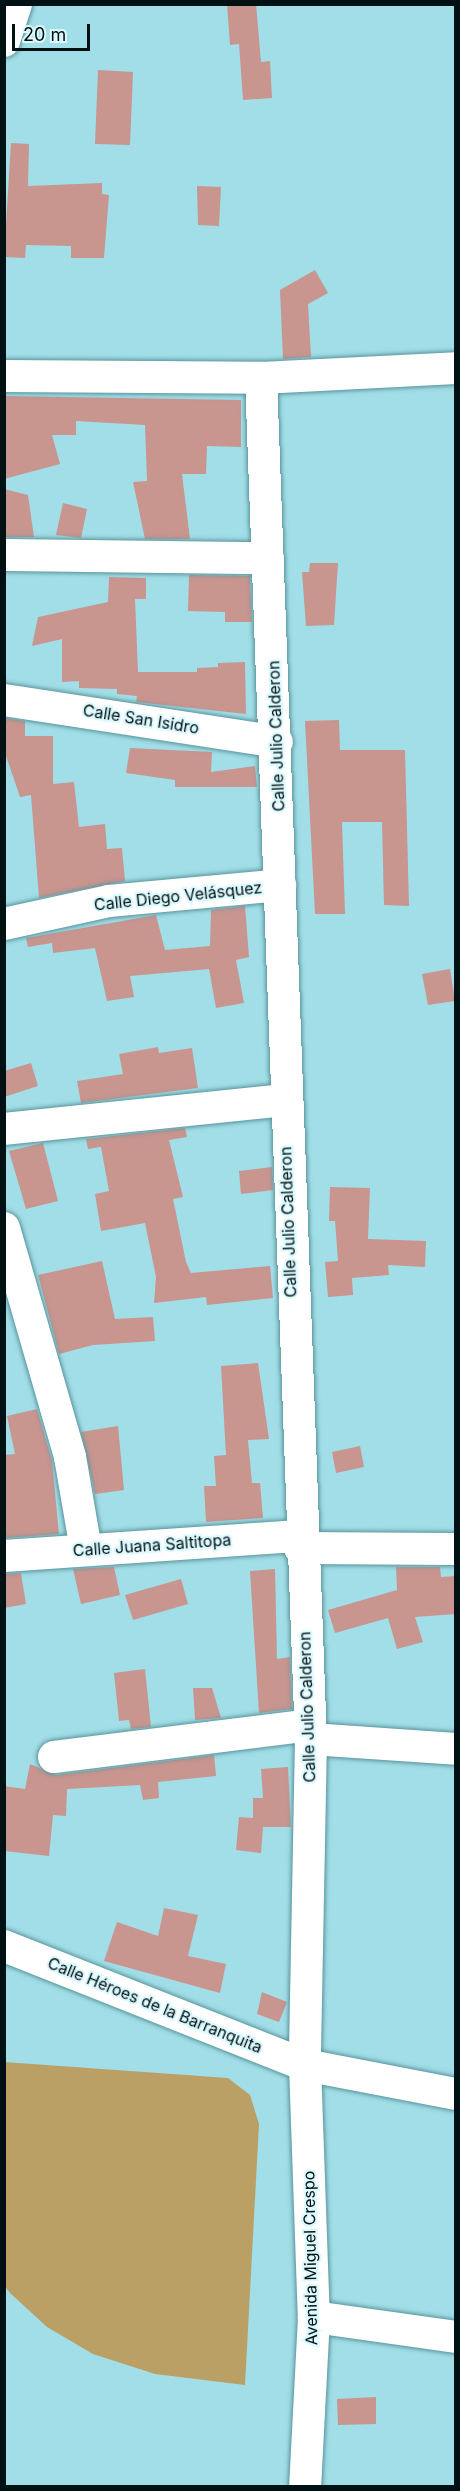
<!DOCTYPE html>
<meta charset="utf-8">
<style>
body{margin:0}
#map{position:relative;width:460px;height:2491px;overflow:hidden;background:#a2dee7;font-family:Inter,sans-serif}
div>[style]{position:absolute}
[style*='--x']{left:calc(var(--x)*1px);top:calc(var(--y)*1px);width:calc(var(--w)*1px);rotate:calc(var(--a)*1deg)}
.green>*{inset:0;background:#baa065}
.building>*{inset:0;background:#c8958f}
.roads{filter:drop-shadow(0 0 2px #59949c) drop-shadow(0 0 2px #59949c)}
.minor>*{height:32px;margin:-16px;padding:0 16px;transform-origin:16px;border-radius:16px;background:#fff}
span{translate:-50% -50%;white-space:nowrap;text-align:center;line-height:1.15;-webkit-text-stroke:4.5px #dcf9fe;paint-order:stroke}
.street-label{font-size:16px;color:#001114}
.frame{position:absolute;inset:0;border:6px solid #001114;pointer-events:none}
.scale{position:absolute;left:12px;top:24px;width:78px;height:27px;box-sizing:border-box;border:3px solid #001114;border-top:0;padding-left:8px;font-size:18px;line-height:21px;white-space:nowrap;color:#001114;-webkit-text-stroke:4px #dcf9fe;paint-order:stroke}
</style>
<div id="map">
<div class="green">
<i style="clip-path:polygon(4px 2062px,228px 2078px,250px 2095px,259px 2124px,245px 2385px,155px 2374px,93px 2354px,47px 2327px,10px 2293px,4px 2285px)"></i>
</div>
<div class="building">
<i style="clip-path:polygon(227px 4px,256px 4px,261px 62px,270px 61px,272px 98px,243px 100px,239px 44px,230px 45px)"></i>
<i style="clip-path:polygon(98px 70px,133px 72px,130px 145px,95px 144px)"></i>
<i style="clip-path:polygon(11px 143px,29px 144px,28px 186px,102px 183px,102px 194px,109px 195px,104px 258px,71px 258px,71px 246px,26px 245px,25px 258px,4px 257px)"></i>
<i style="clip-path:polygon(197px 186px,221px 187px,219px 226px,198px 225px)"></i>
<i style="clip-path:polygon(315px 270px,328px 293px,308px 304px,311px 357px,283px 359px,280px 290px)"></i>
<i style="clip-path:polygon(4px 396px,241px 400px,241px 447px,207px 446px,206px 474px,182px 474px,190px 539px,145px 539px,133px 482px,147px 481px,145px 425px,76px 421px,76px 435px,52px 435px,60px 464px,4px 479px)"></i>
<i style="clip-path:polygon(4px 489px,28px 495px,34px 537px,4px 537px)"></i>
<i style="clip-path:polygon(63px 503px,87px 509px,81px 538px,56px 535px)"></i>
<i style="clip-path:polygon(310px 563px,338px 563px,334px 625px,306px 626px,302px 572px,309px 572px)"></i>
<i style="clip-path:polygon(189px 575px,250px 576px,252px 622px,225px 622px,225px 612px,188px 611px)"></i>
<i style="clip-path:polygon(109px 577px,146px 578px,146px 599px,135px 599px,138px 672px,197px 672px,197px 668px,218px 667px,218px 663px,245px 662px,246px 714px,136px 702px,137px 696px,117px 694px,117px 689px,79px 688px,79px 681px,62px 682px,62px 639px,32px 646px,38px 617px,108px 602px)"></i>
<i style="clip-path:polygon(4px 718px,25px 721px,25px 736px,53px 736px,53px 784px,74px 782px,79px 827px,105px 824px,107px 849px,122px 848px,125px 881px,39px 898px,31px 795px,20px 797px,4px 750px)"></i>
<i style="clip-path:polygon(339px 720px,340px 750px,405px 750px,409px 906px,384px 905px,382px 822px,342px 822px,345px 914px,315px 914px,305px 721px)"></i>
<i style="clip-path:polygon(130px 748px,212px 752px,211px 772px,255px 766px,257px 787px,175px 787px,175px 780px,126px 773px)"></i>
<i style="clip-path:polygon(245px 906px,249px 957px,236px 960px,244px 1003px,216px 1008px,209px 969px,130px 976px,134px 997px,107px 1001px,95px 948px,53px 953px,52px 943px,28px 947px,26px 938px,156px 915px,165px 950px,210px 946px,211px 910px)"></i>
<i style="clip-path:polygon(450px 969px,455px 1001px,428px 1005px,422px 974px)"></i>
<i style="clip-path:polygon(158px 1047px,159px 1053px,192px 1048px,198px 1088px,81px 1103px,77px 1081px,123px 1074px,119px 1054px)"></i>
<i style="clip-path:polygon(31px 1063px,38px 1086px,4px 1097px,4px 1071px)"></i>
<i style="clip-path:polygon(185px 1128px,187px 1137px,169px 1140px,183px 1197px,173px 1199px,186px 1262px,191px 1273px,270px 1266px,273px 1298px,207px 1305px,206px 1297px,154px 1303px,156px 1277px,145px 1223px,101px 1231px,95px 1194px,109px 1191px,101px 1147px,88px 1149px,86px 1139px)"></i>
<i style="clip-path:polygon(43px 1143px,58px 1201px,26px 1209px,9px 1151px)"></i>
<i style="clip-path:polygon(272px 1167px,273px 1190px,241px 1194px,239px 1171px)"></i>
<i style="clip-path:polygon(330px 1187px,370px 1188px,368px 1239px,426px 1241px,425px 1267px,388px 1265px,389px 1275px,352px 1278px,353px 1295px,328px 1297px,325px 1262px,338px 1261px,335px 1221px,329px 1221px)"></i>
<i style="clip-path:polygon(102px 1261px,115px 1319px,153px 1317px,155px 1341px,93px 1345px,59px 1354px,38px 1275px)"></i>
<i style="clip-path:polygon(258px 1363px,269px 1439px,248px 1440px,252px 1483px,260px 1483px,263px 1518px,206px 1522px,204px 1486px,216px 1486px,214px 1456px,226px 1455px,221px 1366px)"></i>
<i style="clip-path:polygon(37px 1409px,52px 1461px,59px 1534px,4px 1538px,4px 1455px,15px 1454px,7px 1416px)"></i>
<i style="clip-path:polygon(118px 1426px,124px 1490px,95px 1494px,81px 1432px)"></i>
<i style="clip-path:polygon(360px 1446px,364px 1467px,336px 1473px,332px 1452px)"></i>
<i style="clip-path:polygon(114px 1567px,120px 1595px,81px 1604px,73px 1569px)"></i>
<i style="clip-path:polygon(396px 1567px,440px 1567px,441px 1577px,456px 1576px,456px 1614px,415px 1617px,423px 1642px,397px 1649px,388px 1618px,335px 1633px,328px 1610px,397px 1590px)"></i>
<i style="clip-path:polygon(275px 1569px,277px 1659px,290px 1657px,292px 1709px,259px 1713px,250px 1571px)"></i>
<i style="clip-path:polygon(21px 1573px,26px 1604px,4px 1608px,4px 1574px)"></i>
<i style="clip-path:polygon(181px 1579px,188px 1604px,133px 1620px,125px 1595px)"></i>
<i style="clip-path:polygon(145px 1669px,151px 1727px,131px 1729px,129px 1720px,119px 1721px,114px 1673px)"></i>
<i style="clip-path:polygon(193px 1688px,212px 1688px,221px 1718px,195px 1720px)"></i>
<i style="clip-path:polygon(214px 1755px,216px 1776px,158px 1782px,159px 1798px,143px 1800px,140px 1785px,67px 1789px,66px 1816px,53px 1815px,49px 1856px,4px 1851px,4px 1786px,25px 1789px,30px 1764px,56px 1775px)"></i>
<i style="clip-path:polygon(288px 1767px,291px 1827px,263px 1827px,261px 1853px,236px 1850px,239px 1817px,253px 1818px,253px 1798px,263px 1798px,261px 1769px)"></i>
<i style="clip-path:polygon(164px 1908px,198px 1915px,188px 1956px,226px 1964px,220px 1993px,104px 1961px,117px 1922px,158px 1936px)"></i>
<i style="clip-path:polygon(262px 1992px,287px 2002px,279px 2022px,257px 2014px)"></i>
<i style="clip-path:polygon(376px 2397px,376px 2424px,338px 2425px,337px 2399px)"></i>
</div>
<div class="roads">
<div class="minor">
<i style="--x:4;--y:41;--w:39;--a:-72"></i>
<i style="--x:4;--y:376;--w:257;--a:0.4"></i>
<i style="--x:261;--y:378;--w:195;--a:-2.9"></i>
<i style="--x:261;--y:378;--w:1362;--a:87.9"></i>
<i style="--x:311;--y:1739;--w:326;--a:91.1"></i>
<i style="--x:305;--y:2065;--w:252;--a:88"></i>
<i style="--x:314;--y:2317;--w:169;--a:93"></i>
<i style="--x:4;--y:555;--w:264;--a:0.7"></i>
<i style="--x:4;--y:700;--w:276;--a:8.7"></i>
<i style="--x:4;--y:924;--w:107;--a:-12.4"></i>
<i style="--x:109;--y:901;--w:172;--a:-5.3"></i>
<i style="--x:4;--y:1129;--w:281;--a:-5.9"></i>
<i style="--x:4;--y:1228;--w:238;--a:73.9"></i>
<i style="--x:70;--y:1457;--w:94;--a:80.2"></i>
<i style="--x:300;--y:1548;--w:156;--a:0.4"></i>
<i style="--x:4;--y:1556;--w:296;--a:-3.9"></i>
<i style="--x:311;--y:1739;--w:145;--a:3.9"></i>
<i style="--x:54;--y:1757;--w:258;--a:-7.1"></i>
<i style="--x:4;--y:1946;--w:324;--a:21.6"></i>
<i style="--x:305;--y:2065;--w:154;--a:10.9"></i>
<i style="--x:314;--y:2317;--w:143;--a:8"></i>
</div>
</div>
<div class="street-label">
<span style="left:141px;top:719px;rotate:9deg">Calle San Isidro</span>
<span style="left:276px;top:736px;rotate:-92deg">Calle Julio Calderon</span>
<span style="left:178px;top:896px;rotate:-6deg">Calle Diego Velásquez</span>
<span style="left:288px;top:1222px;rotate:-92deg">Calle Julio Calderon</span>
<span style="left:152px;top:1545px;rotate:-4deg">Calle Juana Saltitopa</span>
<span style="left:307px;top:1707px;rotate:-92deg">Calle Julio Calderon</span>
<span style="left:155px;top:2005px;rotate:22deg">Calle Héroes de la Barranquita</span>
<span style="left:310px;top:2258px;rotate:-91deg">Avenida Miguel Crespo</span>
</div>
<div class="frame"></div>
<div class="scale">20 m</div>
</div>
